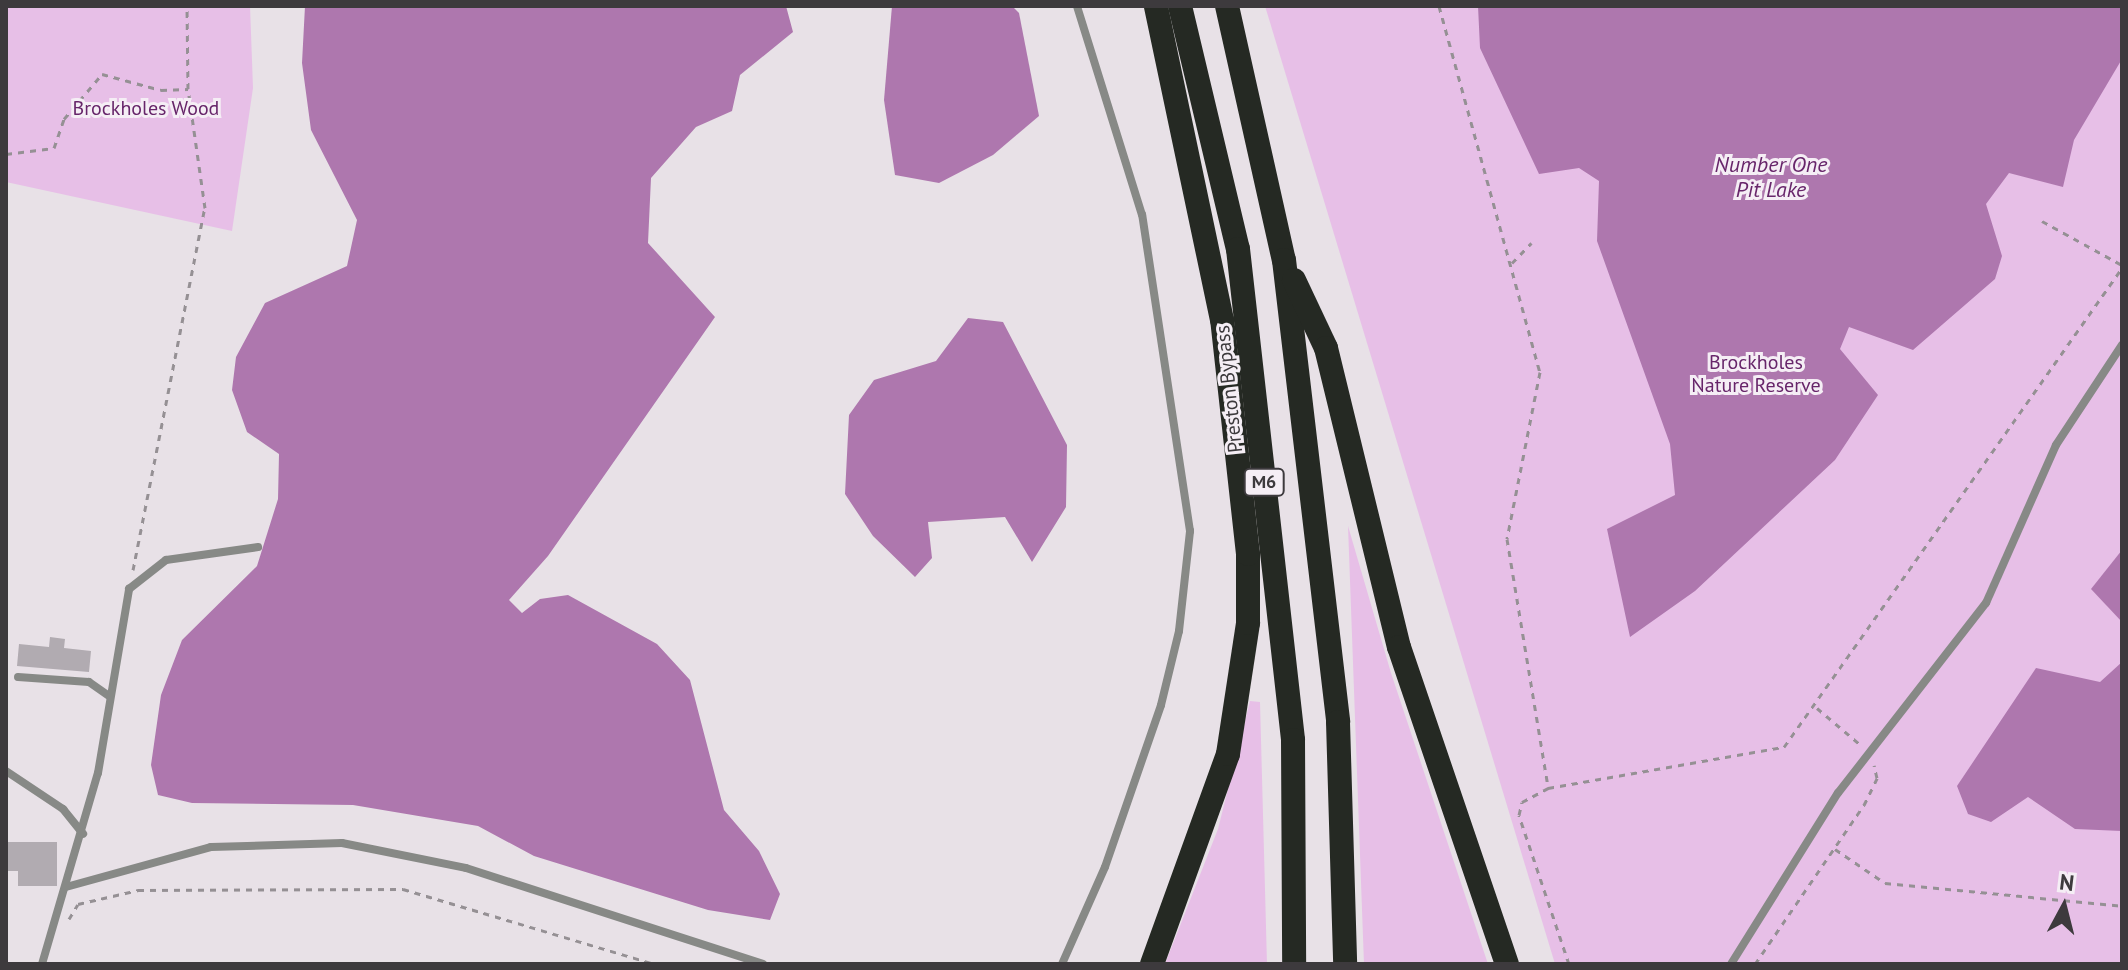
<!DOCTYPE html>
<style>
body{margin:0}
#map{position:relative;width:2128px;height:970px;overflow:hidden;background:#e8e1e7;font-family:"PT Sans",sans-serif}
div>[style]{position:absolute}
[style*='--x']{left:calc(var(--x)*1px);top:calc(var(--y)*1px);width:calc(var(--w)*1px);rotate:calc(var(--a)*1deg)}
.green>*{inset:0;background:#e7bfe7}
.water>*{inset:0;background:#ae77ae}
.building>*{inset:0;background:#b1abb1}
.path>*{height:3px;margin-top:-1.5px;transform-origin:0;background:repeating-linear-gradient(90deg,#959094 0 6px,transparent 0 12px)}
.service>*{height:8px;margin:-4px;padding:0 4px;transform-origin:4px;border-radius:4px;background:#878986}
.motorway>*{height:24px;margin:-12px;padding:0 12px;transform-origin:12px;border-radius:12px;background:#252923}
span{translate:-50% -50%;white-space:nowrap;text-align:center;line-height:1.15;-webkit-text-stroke:6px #f5eef5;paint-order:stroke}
.shield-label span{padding:2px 6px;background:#f5eef5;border:2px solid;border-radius:6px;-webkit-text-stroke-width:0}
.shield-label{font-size:18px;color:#3d3a3d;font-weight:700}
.park-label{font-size:20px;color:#67256a}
.street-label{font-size:20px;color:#3d3a3d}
.water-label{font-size:22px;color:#68266b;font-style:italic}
.frame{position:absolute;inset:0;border:8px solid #3d3a3d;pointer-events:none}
.north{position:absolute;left:2024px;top:866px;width:80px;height:80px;-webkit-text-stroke:6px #f5eef5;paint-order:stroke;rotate:7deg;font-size:22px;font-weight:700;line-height:32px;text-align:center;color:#3d3a3d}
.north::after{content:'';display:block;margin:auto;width:28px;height:36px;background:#3d3a3d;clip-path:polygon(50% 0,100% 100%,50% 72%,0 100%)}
</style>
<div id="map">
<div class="green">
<i style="clip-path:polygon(6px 6px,250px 6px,253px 88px,232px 231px,6px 182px)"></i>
<i style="clip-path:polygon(1265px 6px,2122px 6px,2122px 964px,1555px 964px)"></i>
<i style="clip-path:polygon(1348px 526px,1391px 673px,1488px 964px,1364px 964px)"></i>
<i style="clip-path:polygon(1250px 701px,1260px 702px,1267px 964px,1165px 964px,1218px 829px)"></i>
</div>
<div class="water">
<i style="clip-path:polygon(305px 6px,786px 6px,793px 32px,740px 75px,732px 111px,696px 127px,651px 178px,648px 243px,715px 317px,548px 556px,509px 600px,522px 613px,540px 599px,568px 595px,657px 644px,690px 680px,724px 810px,759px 851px,780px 894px,770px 920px,708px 910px,534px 856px,478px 826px,353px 805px,192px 803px,158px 795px,151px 765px,161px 695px,182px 640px,257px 566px,278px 499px,279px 454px,247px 432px,232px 390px,236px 357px,265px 303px,347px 266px,357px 220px,311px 130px,302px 63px)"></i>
<i style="clip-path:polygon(892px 6px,1012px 6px,1019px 13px,1039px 116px,993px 155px,939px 183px,895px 175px,884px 100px)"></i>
<i style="clip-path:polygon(1478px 6px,2122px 6px,2122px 59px,2074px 140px,2063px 187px,2009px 173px,1986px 204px,2002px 256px,1995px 279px,1913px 350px,1849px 327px,1840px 349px,1878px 395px,1835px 460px,1695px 591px,1630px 637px,1607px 529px,1675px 495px,1670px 444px,1597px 241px,1599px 181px,1579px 168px,1539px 174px,1480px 48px)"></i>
<i style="clip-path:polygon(968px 318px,1003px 322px,1067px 445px,1066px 507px,1032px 562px,1005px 517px,928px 522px,932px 558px,915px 577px,873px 536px,845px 494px,849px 415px,874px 380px,936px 361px)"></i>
<i style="clip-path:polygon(2122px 550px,2122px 622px,2091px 589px)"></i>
<i style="clip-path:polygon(2122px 662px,2122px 831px,2075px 829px,2028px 797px,1991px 822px,1968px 814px,1957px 786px,2036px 668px,2100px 682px)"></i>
</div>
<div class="building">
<i style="clip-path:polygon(50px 637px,65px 639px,64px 648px,91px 651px,89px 672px,17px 666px,19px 644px,49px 647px)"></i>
<i style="clip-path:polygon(6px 842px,57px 842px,57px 886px,18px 886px,18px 871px,6px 871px)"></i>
</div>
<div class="path">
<i style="--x:1439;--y:6;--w:380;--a:74.6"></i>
<i style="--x:1540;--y:372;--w:170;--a:101.2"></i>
<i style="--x:1507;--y:539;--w:252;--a:80.6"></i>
<i style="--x:6;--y:154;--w:48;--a:-7.1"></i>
<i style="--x:54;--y:148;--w:31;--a:-71"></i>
<i style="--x:64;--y:119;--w:59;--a:-49.8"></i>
<i style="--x:102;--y:74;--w:61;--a:15.2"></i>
<i style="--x:161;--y:90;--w:27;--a:-2"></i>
<i style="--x:2042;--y:221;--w:91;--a:28.8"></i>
<i style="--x:1512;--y:263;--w:28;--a:-46"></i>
<i style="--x:133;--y:570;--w:369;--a:-78.8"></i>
<i style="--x:205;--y:208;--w:120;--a:-98.1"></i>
<i style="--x:188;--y:89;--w:83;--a:-90.7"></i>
<i style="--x:1817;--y:708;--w:59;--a:40.2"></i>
<i style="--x:1835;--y:849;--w:60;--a:34.2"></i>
<i style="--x:1885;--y:883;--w:238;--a:5.5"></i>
<i style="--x:69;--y:919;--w:17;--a:-59"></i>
<i style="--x:78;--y:904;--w:62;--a:-13.1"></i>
<i style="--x:138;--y:890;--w:265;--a:-0.2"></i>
<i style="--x:403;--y:889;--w:263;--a:16.6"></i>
<i style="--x:1569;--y:964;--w:157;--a:-108.6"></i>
<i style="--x:1519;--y:815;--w:13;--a:-77"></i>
<i style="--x:1522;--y:802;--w:30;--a:-28"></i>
<i style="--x:1548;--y:788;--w:240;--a:-9.9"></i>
<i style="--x:1784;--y:747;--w:586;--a:-54.79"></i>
<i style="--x:1755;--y:964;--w:193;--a:-55.6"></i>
<i style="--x:1864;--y:805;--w:30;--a:-64"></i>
<i style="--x:1877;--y:778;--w:13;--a:-103"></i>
</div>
<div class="service">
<i style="--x:18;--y:677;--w:71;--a:4"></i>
<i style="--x:89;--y:682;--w:24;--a:35"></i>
<i style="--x:6;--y:771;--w:69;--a:33.7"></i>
<i style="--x:63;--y:809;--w:32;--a:51"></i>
<i style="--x:66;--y:887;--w:150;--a:-15.4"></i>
<i style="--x:211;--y:847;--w:131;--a:-1.7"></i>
<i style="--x:342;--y:843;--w:126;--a:11.4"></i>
<i style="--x:466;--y:868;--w:312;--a:17.9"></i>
<i style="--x:42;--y:964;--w:199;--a:-73.7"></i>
<i style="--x:98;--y:773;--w:187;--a:-80.4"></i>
<i style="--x:129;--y:589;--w:47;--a:-38.1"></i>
<i style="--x:166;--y:560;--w:93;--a:-8"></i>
<i style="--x:1062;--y:964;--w:106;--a:-66.1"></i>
<i style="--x:1105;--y:867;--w:171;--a:-70.9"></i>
<i style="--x:1161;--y:705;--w:76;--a:-76.3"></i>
<i style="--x:1179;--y:631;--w:101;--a:-83.7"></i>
<i style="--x:1190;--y:531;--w:320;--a:-98.6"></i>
<i style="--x:1142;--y:215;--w:219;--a:-107.3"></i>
<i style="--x:1731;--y:964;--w:202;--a:-58"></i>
<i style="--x:1838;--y:793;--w:241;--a:-52.1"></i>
<i style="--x:1986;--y:603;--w:173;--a:-66.1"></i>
<i style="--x:2056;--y:445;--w:120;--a:-56.6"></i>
</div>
<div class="motorway">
<i style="--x:1180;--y:6;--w:250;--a:76.6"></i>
<i style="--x:1238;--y:249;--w:494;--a:83.6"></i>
<i style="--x:1293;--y:740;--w:224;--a:89.7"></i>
<i style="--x:1227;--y:6;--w:260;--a:77.4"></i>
<i style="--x:1284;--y:260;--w:465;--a:83.3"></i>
<i style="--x:1338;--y:722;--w:242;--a:88.3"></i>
<i style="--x:1294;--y:280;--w:75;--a:64.8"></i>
<i style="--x:1326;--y:348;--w:308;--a:76.3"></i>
<i style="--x:1399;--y:647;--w:335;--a:71.2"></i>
<i style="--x:1152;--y:964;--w:223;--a:-70.1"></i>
<i style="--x:1228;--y:754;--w:133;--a:-81.3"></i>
<i style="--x:1248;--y:623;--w:69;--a:-90"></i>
<i style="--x:1248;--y:554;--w:235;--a:-96.3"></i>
<i style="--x:1222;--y:320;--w:321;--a:-101.9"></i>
</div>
<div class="shield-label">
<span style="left:1264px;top:482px">M6</span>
</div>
<div class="park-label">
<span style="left:146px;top:108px">Brockholes Wood</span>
<span style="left:1756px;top:374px">Brockholes<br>Nature Reserve</span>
</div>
<div class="street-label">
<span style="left:1229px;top:389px;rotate:-96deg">Preston Bypass</span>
</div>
<div class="water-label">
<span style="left:1771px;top:177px">Number One<br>Pit Lake</span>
</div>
<div class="frame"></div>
<div class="north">N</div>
</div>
